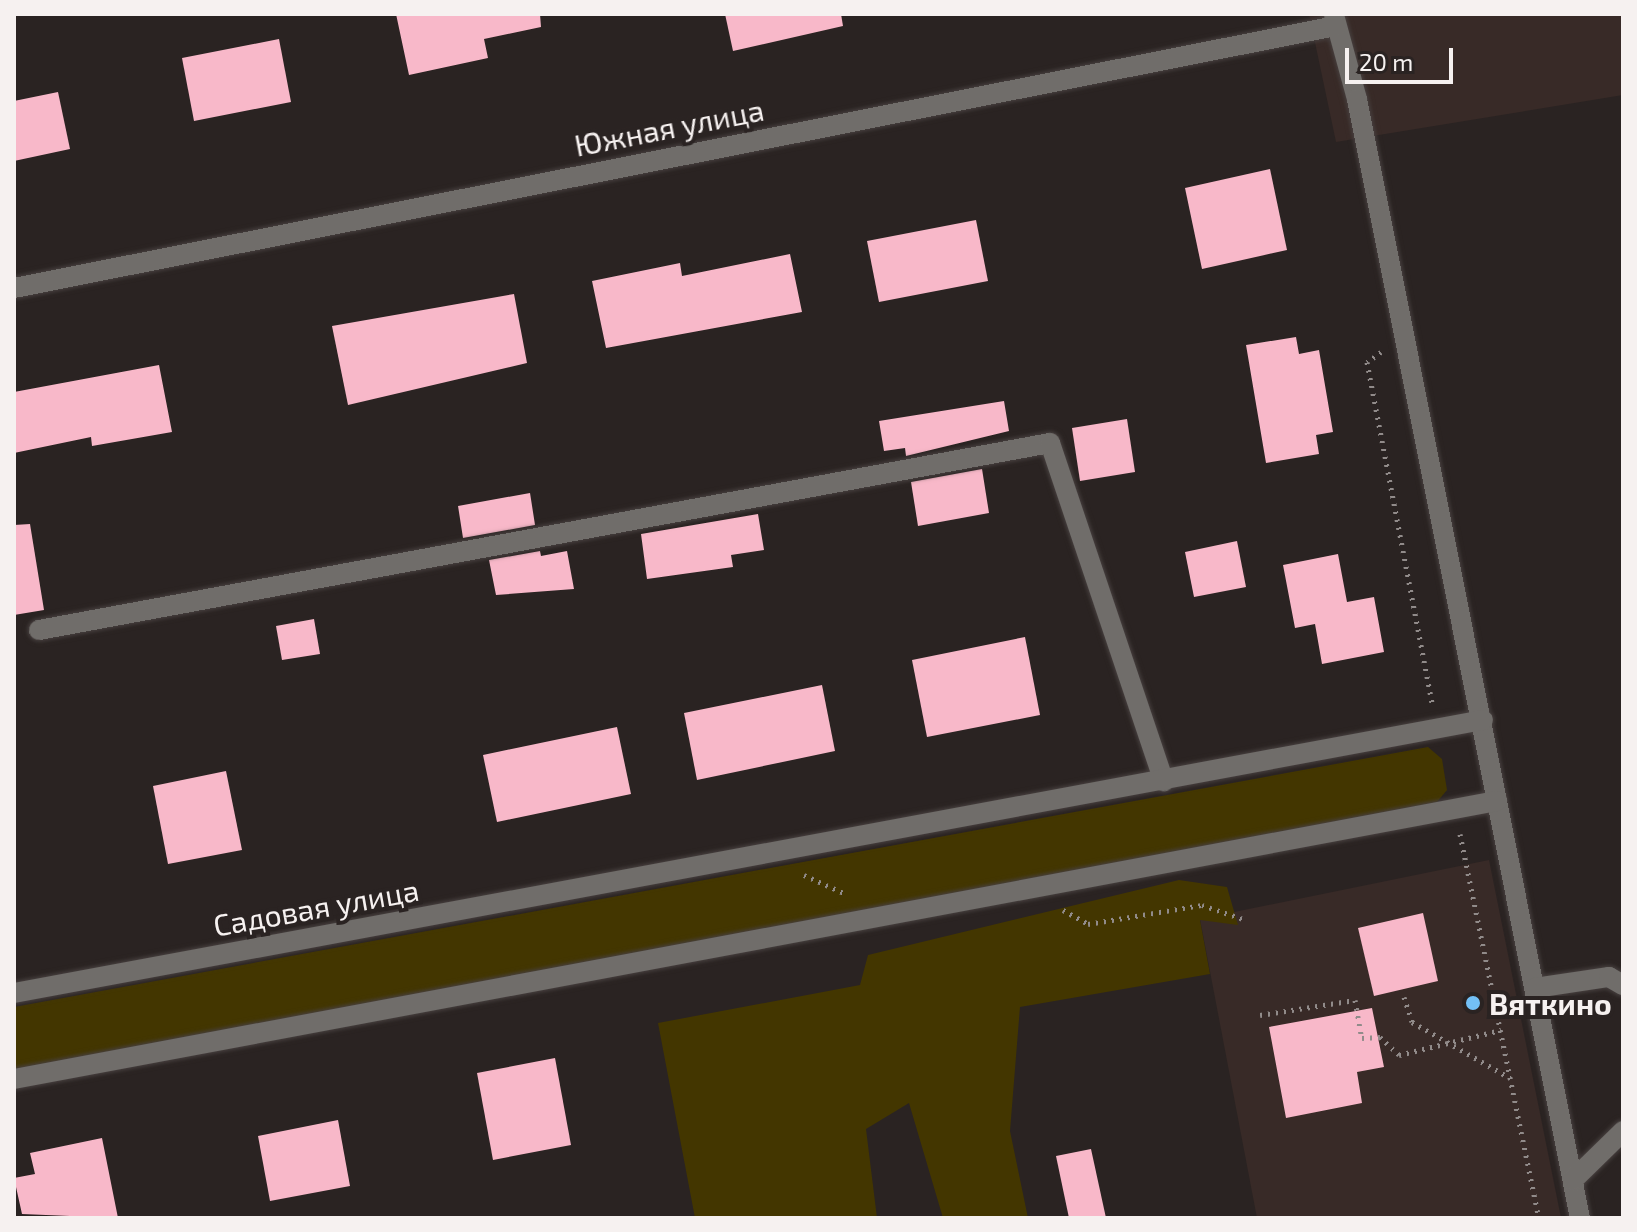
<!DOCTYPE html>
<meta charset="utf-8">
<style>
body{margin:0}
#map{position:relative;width:1637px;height:1232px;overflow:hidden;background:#2a2322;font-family:"Exo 2",sans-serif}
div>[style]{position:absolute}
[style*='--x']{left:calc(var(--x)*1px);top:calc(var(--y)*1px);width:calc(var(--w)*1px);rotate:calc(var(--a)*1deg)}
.built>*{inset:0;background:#382a27}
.green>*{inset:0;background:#433600}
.building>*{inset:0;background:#f8b8c9}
.path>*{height:5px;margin-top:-2.5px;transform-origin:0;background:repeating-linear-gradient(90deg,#918b8a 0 2px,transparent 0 8px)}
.roads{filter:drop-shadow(0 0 2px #47403f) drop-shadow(0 0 2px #47403f)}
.minor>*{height:20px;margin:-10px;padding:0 10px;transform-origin:10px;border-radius:10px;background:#706d6a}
.dots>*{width:22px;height:22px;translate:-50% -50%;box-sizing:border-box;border:4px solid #2a2322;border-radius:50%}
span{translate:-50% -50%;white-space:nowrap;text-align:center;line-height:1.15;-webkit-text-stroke:8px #2a2322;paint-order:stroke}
.street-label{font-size:30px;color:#f6f1f0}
.poi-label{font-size:30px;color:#f6f1f0;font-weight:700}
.left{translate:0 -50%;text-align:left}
.frame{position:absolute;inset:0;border:16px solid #f6f1f0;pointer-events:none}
.scale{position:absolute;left:1345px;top:48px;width:108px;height:36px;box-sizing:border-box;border:4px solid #f6f1f0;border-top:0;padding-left:10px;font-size:24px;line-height:28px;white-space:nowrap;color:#f6f1f0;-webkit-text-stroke:6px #2a2322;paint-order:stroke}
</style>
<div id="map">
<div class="built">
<i style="clip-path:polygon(1309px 14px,1623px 14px,1623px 95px,1336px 142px)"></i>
<i style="clip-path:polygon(1489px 860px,1561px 1218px,1257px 1218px,1200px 919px)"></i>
</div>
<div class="green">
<i style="clip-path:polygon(1428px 747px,1442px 759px,1447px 790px,1437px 802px,14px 1070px,14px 1007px)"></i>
<i style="clip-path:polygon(1179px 880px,1227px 887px,1238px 925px,1200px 920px,1210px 974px,1020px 1007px,1010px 1131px,1028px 1218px,943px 1218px,909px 1103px,866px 1129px,877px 1218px,695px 1218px,658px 1023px,860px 985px,868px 955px)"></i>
</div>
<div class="building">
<i style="clip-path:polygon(396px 14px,540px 14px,541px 27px,484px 39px,488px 58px,409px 75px)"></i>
<i style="clip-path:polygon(725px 14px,841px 14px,843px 26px,733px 51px)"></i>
<i style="clip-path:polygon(279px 39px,291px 102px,194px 121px,182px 58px)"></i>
<i style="clip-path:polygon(58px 92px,70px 149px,14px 161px,14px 101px)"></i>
<i style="clip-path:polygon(1270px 169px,1287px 250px,1202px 269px,1185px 188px)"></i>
<i style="clip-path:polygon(976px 220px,988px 281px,879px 302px,867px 241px)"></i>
<i style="clip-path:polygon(790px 254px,802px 312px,606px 348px,592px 281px,680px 263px,682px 276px)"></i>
<i style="clip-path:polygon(514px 294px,527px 363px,348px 405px,332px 326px)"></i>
<i style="clip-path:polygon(1296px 337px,1299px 354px,1319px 350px,1333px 432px,1316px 435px,1319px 454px,1266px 463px,1246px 345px)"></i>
<i style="clip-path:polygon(159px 365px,172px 432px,92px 446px,91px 437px,14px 453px,14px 392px)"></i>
<i style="clip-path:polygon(1004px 401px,1009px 431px,906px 456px,905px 448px,884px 451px,879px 421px)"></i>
<i style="clip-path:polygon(1127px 419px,1135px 472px,1080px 481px,1072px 428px)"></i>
<i style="clip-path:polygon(982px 469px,989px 513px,918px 526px,911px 482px)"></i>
<i style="clip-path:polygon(530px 493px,535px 525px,463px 538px,458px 506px)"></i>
<i style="clip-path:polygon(758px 514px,764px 550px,731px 555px,733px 567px,647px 579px,641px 534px)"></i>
<i style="clip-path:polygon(30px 524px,44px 610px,14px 615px,14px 525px)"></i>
<i style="clip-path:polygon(1237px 541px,1246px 587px,1194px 597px,1185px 552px)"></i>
<i style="clip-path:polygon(540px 551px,541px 556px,567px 551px,574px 589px,496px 595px,489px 560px)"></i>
<i style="clip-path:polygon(1338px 554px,1347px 602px,1374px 597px,1384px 652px,1322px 664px,1315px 624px,1295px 628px,1283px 565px)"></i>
<i style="clip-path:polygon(314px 619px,320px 654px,282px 660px,276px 626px)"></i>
<i style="clip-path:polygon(1025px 637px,1040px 715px,927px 737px,912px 660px)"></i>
<i style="clip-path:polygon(822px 685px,835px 751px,697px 780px,684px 713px)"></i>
<i style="clip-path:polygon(617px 727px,631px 794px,497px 822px,483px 755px)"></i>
<i style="clip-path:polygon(226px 771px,242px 850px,168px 864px,153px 786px)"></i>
<i style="clip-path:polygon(1423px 913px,1438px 981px,1374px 996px,1358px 928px)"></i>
<i style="clip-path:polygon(1372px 1008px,1384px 1067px,1357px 1072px,1362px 1103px,1286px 1118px,1269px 1027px)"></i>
<i style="clip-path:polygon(555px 1058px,571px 1145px,493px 1160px,477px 1073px)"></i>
<i style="clip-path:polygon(338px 1120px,350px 1186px,270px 1201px,258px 1136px)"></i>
<i style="clip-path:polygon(102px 1138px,118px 1218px,22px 1214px,14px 1178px,35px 1174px,30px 1153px)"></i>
<i style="clip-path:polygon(1091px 1149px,1106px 1218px,1069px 1218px,1056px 1156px)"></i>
</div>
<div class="path">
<i style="--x:1381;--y:352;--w:17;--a:144"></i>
<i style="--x:1367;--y:362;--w:348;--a:79.2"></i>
<i style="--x:1460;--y:834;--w:392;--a:78.4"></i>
<i style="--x:804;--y:875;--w:46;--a:24.3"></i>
<i style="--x:1063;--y:910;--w:29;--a:29"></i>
<i style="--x:1088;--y:924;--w:116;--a:-9.5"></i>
<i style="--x:1202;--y:905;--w:43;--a:18.9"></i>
<i style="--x:1404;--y:997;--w:26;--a:72"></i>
<i style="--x:1412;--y:1022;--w:113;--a:29.7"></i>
<i style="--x:1260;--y:1015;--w:96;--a:-9"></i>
<i style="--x:1355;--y:1000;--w:39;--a:80"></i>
<i style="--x:1362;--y:1038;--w:18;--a:-3"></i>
<i style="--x:1380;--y:1037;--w:26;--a:43"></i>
<i style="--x:1399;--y:1055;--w:105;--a:-13.8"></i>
</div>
<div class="roads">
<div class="minor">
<i style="--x:1334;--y:15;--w:87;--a:74.7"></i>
<i style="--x:1357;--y:99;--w:1141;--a:78.73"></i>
<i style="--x:14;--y:288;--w:1348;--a:-11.21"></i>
<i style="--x:39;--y:630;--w:1028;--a:-10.48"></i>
<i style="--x:1050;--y:443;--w:357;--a:71.4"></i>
<i style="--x:1535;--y:988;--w:75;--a:-8.5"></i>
<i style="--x:1609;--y:977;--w:16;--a:30"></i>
<i style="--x:14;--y:993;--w:1494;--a:-10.53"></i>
<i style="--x:14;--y:1079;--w:1509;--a:-10.62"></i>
<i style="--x:1573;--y:1180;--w:70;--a:-44.4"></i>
</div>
</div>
<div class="dots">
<i style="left:1473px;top:1003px;background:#73c0f6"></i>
</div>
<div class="street-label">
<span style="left:669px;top:127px;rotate:-11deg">Южная улица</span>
<span style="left:316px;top:907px;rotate:-10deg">Садовая улица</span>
</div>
<div class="poi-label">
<span class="left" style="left:1489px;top:1003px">Вяткино</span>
</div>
<div class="frame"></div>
<div class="scale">20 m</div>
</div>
